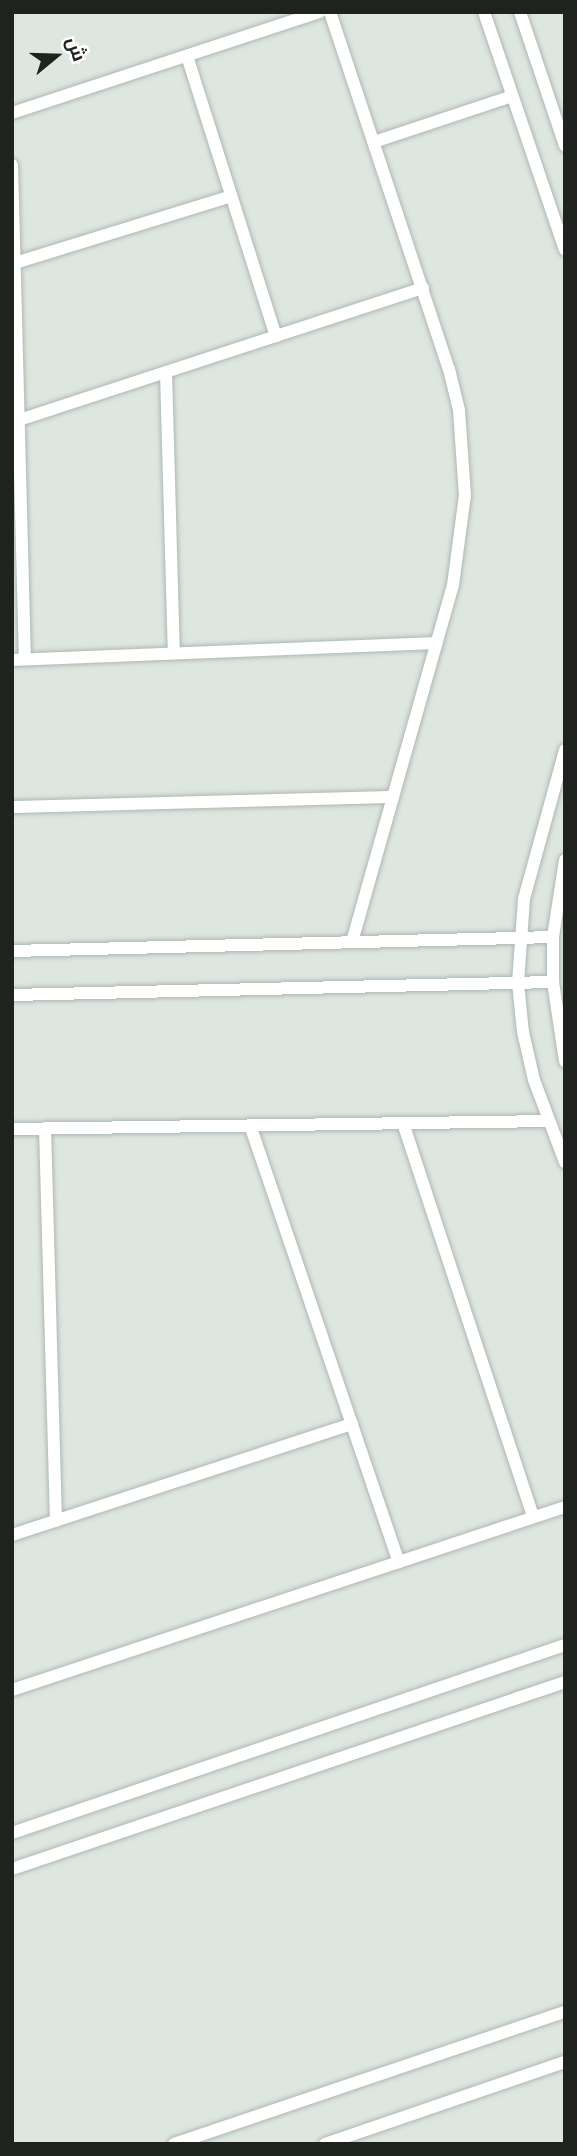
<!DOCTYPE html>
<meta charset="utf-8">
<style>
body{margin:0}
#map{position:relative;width:577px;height:2156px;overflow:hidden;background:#dde6df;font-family:"Space Grotesk",Cairo,sans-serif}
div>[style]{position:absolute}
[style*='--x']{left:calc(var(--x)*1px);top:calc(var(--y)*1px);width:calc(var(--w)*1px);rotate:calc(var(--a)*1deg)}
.roads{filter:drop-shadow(0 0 2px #aeb7b1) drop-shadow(0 0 2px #aeb7b1)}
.street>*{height:12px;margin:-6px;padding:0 6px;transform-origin:6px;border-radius:6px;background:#fff}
span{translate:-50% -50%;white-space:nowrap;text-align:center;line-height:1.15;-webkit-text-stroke:7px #fff;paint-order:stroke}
.frame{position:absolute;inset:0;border:14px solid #1f221f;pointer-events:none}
.north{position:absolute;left:21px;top:21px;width:70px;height:70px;-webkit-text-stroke:5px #fff;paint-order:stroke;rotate:71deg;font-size:19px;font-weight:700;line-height:28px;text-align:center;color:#1f221f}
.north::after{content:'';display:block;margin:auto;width:24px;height:32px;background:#1f221f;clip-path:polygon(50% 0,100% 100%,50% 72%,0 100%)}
</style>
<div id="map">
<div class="roads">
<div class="street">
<i style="--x:330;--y:12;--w:376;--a:71.6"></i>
<i style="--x:449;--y:369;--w:42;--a:76.3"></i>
<i style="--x:459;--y:410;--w:85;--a:86"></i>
<i style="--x:465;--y:495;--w:91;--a:97.6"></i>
<i style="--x:453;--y:585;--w:371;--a:105.8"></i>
<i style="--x:484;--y:12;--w:251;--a:71.2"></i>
<i style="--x:520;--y:12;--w:141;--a:71.4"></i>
<i style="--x:187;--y:56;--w:294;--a:72.4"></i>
<i style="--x:12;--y:113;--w:324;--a:-18.2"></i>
<i style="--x:374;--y:142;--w:145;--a:-18.4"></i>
<i style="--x:12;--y:165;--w:494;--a:88.5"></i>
<i style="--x:15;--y:263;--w:226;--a:-17.2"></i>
<i style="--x:166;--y:372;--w:281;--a:88.4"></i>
<i style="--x:19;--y:420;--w:425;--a:-18.1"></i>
<i style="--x:12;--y:660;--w:425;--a:-2.3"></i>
<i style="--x:565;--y:750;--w:155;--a:105.4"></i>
<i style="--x:524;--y:899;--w:84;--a:94.1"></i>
<i style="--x:518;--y:983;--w:49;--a:84.2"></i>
<i style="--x:523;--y:1032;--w:49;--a:77.1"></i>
<i style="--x:534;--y:1080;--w:88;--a:69.3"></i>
<i style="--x:12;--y:807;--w:381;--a:-1.5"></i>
<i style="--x:565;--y:860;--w:78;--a:98.9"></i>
<i style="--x:553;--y:937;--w:45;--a:90"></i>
<i style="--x:553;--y:982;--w:80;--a:81.4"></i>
<i style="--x:12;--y:951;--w:541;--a:-1.48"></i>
<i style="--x:12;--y:995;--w:541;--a:-1.38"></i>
<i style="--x:403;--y:1123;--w:415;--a:71.7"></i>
<i style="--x:250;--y:1125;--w:462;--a:71.2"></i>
<i style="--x:45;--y:1128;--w:393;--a:88.4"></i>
<i style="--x:12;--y:1129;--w:537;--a:-0.85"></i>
<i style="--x:12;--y:1535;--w:358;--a:-18.1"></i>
<i style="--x:12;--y:1690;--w:582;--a:-18.31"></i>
<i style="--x:12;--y:1833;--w:584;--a:-18.78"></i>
<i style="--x:12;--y:1869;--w:584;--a:-18.68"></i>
<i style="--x:174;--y:2144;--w:413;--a:-18.7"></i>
<i style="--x:325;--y:2144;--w:254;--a:-18.9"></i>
</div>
</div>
<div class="frame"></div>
<div class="north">ش</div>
</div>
